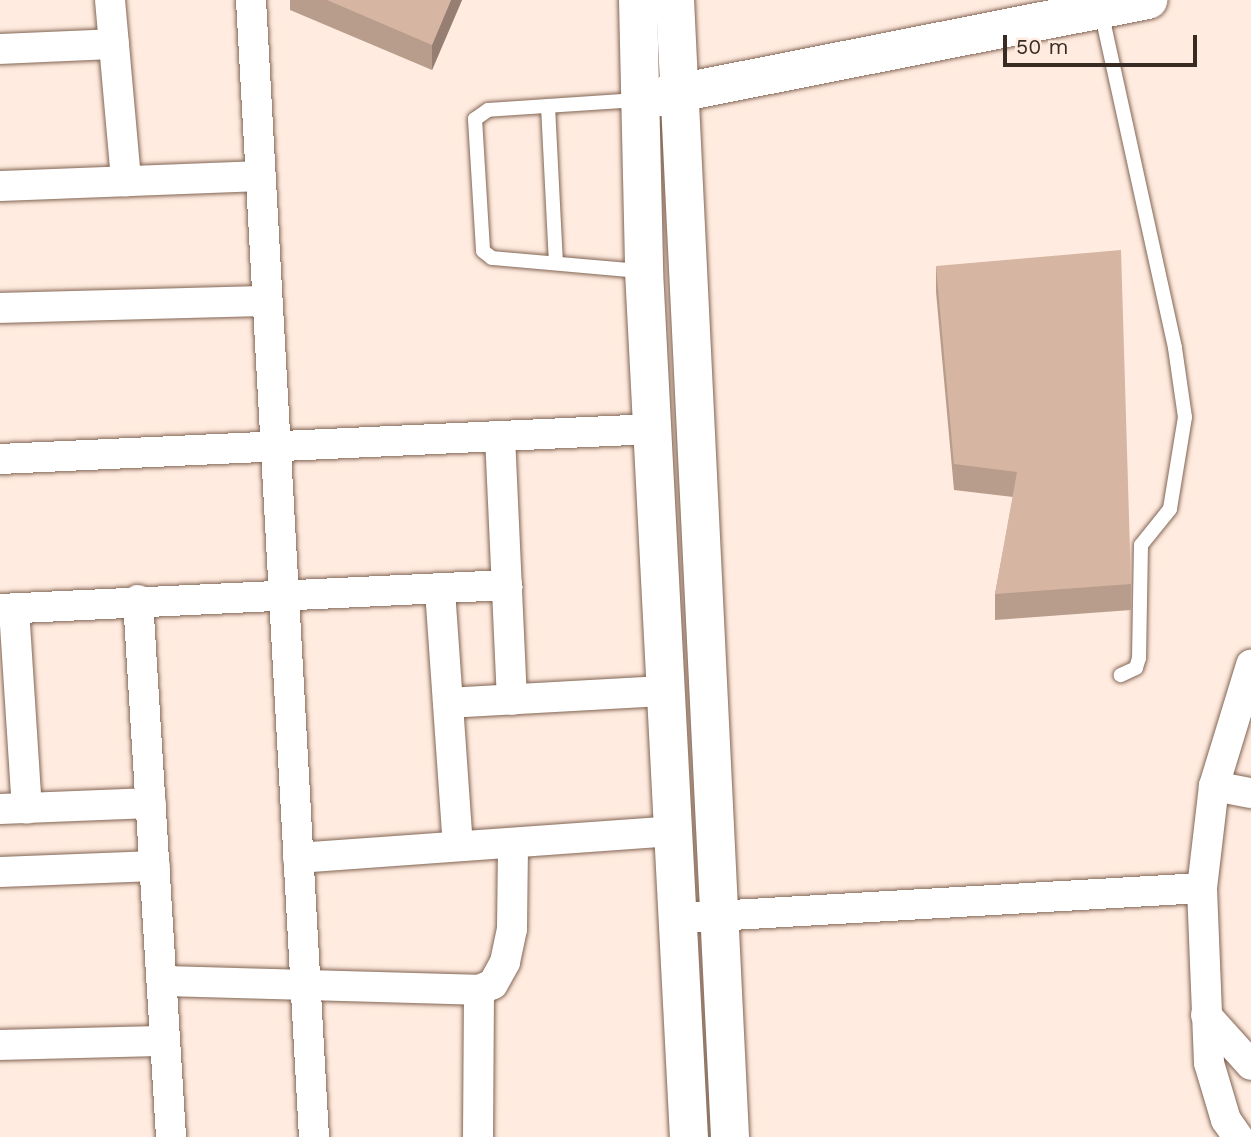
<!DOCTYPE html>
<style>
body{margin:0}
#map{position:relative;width:1251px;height:1137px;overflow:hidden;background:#ffebdf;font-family:"Work Sans",sans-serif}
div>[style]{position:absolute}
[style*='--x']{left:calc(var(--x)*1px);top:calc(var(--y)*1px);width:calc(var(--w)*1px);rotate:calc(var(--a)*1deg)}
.roads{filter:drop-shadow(0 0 2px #826554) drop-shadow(0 0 2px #826554)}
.lane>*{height:14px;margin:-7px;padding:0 7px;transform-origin:7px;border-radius:7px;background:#fff}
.street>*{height:30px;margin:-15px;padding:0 15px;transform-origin:15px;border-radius:15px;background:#fff}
.secondary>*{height:38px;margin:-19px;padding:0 19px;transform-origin:19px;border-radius:19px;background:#fff}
.wall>*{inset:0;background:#b89d8c}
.shaded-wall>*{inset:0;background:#967f72}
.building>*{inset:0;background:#d6b6a3}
span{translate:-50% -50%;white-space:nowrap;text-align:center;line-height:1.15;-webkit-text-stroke:5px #ffebdf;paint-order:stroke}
.scale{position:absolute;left:1003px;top:35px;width:194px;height:32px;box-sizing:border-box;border:4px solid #372b23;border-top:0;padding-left:9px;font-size:21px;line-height:24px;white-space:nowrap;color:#372b23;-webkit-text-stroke:5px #ffebdf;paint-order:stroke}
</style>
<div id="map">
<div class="roads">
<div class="lane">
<i style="--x:1101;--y:11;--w:345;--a:77.6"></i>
<i style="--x:1175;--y:348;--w:70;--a:81.8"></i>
<i style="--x:1185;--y:417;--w:93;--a:99.3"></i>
<i style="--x:1170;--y:509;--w:46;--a:128.9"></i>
<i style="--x:1141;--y:545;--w:113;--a:91"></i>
<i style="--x:1139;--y:658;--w:10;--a:107"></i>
<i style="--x:1136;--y:668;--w:17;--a:155"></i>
<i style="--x:637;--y:100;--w:149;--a:176.2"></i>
<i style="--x:488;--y:110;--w:16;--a:145"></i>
<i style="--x:475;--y:119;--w:132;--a:86.5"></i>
<i style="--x:483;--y:251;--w:11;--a:38"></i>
<i style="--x:492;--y:258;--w:150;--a:5"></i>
<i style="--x:548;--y:106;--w:157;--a:87.1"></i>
</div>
<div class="street">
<i style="--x:110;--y:0;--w:182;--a:84.9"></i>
<i style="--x:251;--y:0;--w:1139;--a:86.83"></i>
<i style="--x:0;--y:49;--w:114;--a:-2.5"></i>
<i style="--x:0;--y:186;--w:260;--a:-2.2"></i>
<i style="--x:0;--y:308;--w:267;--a:-1.5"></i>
<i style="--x:500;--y:436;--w:264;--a:87.4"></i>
<i style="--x:0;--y:459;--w:655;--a:-2.63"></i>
<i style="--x:440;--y:590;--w:256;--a:86"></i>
<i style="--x:138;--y:600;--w:538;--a:86.48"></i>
<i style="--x:0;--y:609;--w:508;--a:-2.71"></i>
<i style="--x:14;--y:609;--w:200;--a:86.3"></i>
<i style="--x:448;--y:703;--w:218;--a:-3.2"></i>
<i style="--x:1214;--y:786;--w:38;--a:11"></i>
<i style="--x:0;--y:809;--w:151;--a:-2.3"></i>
<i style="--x:298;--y:858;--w:378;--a:-4.1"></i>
<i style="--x:0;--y:872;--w:155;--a:-2.2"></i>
<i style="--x:680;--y:918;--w:523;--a:-3.29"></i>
<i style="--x:162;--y:981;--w:317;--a:1.6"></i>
<i style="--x:1206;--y:1015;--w:67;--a:48"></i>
<i style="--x:0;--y:1045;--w:165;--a:-1.4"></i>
<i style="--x:478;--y:1137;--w:147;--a:-89.6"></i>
<i style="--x:479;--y:990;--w:15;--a:-23"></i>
<i style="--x:493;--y:984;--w:25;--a:-61"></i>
<i style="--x:505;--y:962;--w:34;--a:-78"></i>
<i style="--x:512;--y:929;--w:84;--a:-89.3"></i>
<i style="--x:1238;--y:1137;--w:21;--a:-125"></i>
<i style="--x:1226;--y:1120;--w:59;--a:-106.6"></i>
<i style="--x:1209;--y:1063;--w:175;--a:-92.3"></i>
<i style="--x:1202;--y:888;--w:103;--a:-83.3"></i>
<i style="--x:1214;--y:786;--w:127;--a:-73"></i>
</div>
<div class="secondary">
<i style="--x:638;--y:0;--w:271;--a:88.7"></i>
<i style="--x:644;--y:271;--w:867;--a:87.03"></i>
<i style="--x:675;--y:0;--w:1138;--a:87.23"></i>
<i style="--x:653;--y:98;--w:505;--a:-11.2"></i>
</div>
</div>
<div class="wall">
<i style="clip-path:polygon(290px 0,462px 0,432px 70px,290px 10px)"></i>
<i style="clip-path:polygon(936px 266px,1131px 584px,1131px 610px,995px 620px,995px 594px,1013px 497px,954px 490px,936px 292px)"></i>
</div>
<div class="shaded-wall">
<i style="clip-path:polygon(451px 0,462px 0,432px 70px,432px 45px)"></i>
</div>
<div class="building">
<i style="clip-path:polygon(327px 0,451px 0,432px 45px)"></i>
<i style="clip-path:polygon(1121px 250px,1131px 584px,995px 594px,1017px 472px,954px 464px,936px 266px)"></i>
</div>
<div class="scale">50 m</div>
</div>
